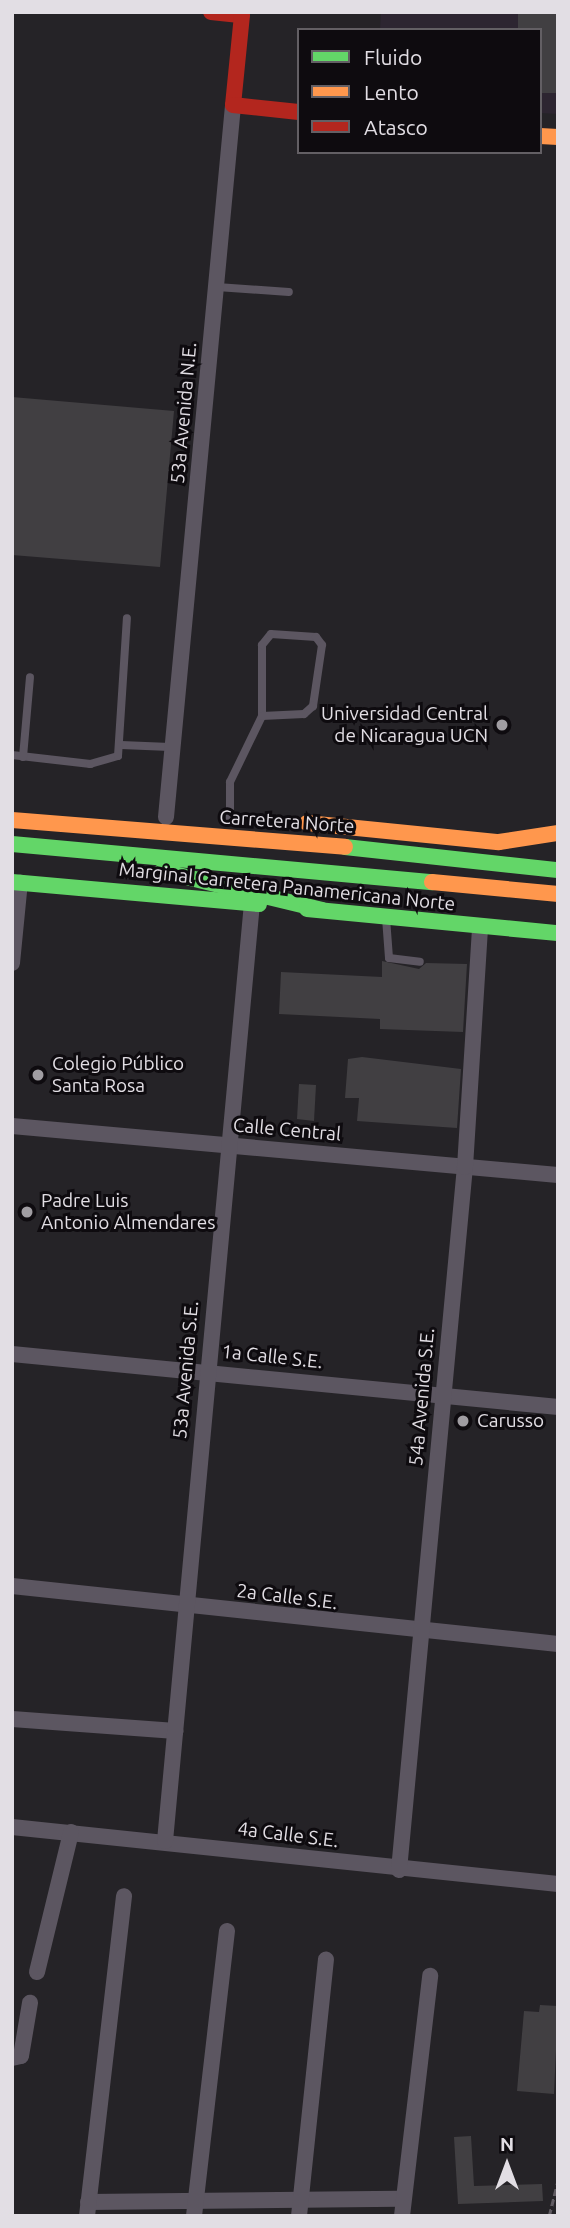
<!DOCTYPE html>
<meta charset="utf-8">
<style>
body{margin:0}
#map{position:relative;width:570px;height:2228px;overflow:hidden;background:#252327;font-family:Ubuntu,sans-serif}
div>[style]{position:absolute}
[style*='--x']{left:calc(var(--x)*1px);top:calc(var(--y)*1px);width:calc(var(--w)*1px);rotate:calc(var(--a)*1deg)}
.built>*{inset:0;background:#2d2531}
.building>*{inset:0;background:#413f42}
.path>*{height:2.5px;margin-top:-1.25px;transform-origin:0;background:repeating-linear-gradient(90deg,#605b62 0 7px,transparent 0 10.5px)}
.lane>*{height:8px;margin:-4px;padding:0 4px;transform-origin:4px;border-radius:4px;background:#5c5661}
.street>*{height:16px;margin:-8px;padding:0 8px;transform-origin:8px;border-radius:8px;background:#5c5661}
.fast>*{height:16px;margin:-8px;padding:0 8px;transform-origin:8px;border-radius:8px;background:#63d668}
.slow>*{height:16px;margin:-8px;padding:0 8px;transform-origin:8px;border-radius:8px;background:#ff974d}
.jam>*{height:16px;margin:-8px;padding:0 8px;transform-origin:8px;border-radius:8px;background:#b3261e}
.dots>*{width:19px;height:19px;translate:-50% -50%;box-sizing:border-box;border:4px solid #0e0b0f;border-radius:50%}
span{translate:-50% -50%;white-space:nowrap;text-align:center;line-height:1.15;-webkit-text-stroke:6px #0e0b0f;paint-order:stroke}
.street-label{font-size:19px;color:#e2dee4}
.poi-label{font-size:19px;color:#e2dee4}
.right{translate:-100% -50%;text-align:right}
.left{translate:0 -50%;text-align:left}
.frame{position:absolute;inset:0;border:14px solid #e2dee4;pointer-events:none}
.legend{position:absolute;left:297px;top:28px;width:245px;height:126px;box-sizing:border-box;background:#0e0b0f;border:2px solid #635f64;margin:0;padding:9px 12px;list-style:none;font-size:21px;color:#e2dee4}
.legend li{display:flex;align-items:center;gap:14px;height:35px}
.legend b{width:35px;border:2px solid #635f64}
.north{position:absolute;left:472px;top:2130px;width:70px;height:70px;-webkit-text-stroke:5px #0e0b0f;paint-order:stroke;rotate:0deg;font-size:19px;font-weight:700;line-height:28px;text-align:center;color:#e2dee4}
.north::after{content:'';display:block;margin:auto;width:24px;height:32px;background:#e2dee4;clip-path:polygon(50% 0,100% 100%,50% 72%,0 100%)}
</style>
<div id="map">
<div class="built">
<i style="clip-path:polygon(381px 12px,558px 12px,558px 114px,540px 113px,540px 30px,380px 30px)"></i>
</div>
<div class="building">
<i style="clip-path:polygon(518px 12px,558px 12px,558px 93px,540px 93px,540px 30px,518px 30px)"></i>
<i style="clip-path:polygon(12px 397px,174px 411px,160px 567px,12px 555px)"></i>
<i style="clip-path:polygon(382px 961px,419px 969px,426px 963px,467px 964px,463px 1032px,380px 1029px,380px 1019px,279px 1014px,281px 972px,382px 977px)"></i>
<i style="clip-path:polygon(362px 1057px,461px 1069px,457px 1128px,357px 1121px,359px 1098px,345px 1098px,348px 1059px)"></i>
<i style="clip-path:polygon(299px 1084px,316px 1085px,314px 1121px,297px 1119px)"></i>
<i style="clip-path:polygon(540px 2005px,558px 2006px,554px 2094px,517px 2091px,524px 2011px,539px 2012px)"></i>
<i style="clip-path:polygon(471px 2136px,474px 2186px,542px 2184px,543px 2201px,458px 2204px,454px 2137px)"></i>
</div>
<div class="path">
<i style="--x:549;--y:2216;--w:36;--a:-76"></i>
</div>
<div class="lane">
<i style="--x:217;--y:287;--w:72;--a:4"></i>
<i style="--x:121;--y:745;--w:49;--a:2.3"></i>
<i style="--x:12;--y:755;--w:79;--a:6.6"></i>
<i style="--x:90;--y:764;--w:29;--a:-16"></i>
<i style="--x:118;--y:756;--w:138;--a:-86.3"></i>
<i style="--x:23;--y:757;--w:80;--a:-85"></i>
<i style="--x:230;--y:820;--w:38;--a:-90"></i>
<i style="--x:230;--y:782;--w:73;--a:-64.1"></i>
<i style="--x:262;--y:716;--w:71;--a:-90"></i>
<i style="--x:262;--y:645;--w:14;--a:-51"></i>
<i style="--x:271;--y:634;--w:45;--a:3.8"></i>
<i style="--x:316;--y:637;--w:10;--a:53"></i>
<i style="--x:322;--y:645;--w:62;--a:98.4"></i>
<i style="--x:313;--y:706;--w:12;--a:138"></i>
<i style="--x:304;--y:714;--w:42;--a:177.3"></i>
<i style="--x:386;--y:918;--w:40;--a:85.7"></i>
<i style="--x:389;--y:958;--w:31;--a:7"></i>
</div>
<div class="street">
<i style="--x:166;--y:817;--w:715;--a:-84.62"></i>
<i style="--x:12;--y:963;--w:81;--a:-84.4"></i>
<i style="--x:12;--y:1126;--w:548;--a:5.13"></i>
<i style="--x:12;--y:1354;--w:549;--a:5.54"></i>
<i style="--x:12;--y:1586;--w:549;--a:6.06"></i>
<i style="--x:12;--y:1719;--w:164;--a:4.2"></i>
<i style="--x:12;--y:1827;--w:549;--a:5.96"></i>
<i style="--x:165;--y:1841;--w:941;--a:-84.7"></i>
<i style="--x:399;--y:1870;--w:706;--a:-84.64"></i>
<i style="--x:465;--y:1167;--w:240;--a:-86.4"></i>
<i style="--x:37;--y:1972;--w:144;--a:-76.3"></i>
<i style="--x:12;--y:2058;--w:9;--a:-13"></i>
<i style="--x:21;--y:2056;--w:54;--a:-80.4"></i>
<i style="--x:88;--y:2202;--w:311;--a:-0.6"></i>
<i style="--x:87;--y:2216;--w:322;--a:-83.4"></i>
<i style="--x:194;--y:2216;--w:287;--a:-83.4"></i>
<i style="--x:299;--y:2216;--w:258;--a:-84"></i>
<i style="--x:402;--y:2216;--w:242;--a:-83.3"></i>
</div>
<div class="fast">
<i style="--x:12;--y:844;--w:422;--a:5.2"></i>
<i style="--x:345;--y:847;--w:214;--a:6.2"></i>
<i style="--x:162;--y:871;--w:165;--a:13.7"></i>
<i style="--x:12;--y:882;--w:248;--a:5.1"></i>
<i style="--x:307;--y:909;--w:252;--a:5.5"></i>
</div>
<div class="slow">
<i style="--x:540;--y:136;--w:18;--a:3"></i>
<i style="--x:12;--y:820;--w:334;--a:4.6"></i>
<i style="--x:307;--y:823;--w:193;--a:5.7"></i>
<i style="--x:499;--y:842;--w:60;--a:-8.7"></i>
<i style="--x:432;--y:882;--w:127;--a:5.4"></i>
</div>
<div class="jam">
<i style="--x:211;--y:12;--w:31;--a:6"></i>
<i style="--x:242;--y:15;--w:90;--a:95.7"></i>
<i style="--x:233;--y:105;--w:66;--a:6.1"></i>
</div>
<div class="dots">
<i style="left:502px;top:725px;background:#a09da2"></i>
<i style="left:38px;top:1075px;background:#a09da2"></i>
<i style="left:27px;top:1212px;background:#a09da2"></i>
<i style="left:463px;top:1421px;background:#a09da2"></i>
</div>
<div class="street-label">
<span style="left:184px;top:413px;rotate:-85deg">53a Avenida N.E.</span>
<span style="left:287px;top:822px;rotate:4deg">Carretera Norte</span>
<span style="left:287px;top:887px;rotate:6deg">Marginal Carretera Panamericana Norte</span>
<span style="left:287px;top:1130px;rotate:5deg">Calle Central</span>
<span style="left:272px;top:1357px;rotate:6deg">1a Calle S.E.</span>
<span style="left:186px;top:1370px;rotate:-85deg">53a Avenida S.E.</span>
<span style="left:422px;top:1397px;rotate:-85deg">54a Avenida S.E.</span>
<span style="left:287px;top:1597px;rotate:7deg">2a Calle S.E.</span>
<span style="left:288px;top:1835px;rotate:7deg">4a Calle S.E.</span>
</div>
<div class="poi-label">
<span class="right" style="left:488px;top:725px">Universidad Central<br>de Nicaragua UCN</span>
<span class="left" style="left:52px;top:1075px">Colegio Público<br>Santa Rosa</span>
<span class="left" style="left:41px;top:1212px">Padre Luis<br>Antonio Almendares</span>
<span class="left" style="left:477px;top:1421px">Carusso</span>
</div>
<div class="frame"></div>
<ul class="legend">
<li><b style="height:9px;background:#63d668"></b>Fluido</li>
<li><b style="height:9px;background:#ff974d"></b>Lento</li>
<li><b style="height:9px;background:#b3261e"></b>Atasco</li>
</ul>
<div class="north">N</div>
</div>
